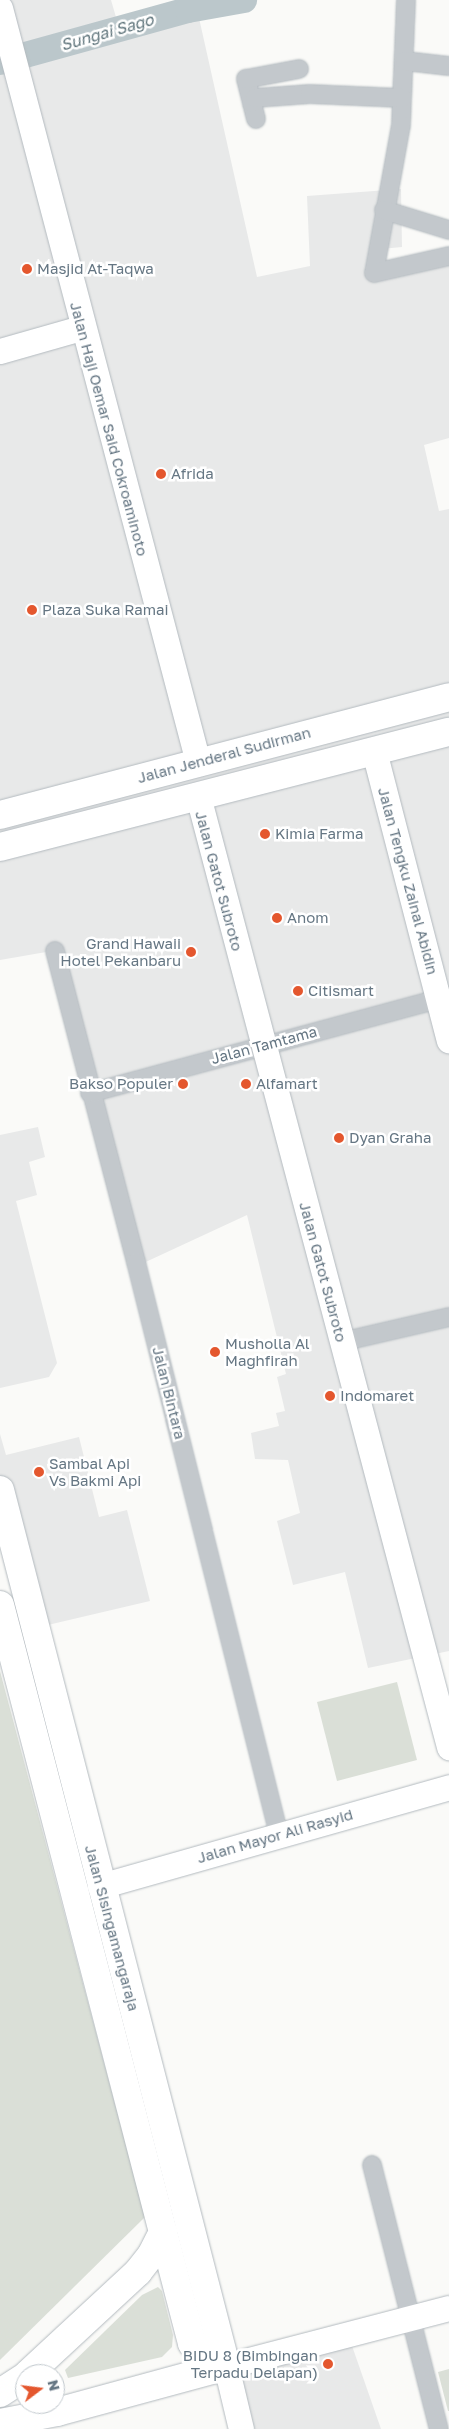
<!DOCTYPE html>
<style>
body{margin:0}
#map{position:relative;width:449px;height:2429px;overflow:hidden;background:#fafaf8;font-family:"Golos Text",sans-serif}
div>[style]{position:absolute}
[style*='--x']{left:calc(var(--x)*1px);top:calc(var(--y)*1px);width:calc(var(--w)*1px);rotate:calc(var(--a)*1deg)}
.built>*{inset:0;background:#e8e9e9}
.green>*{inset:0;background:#dadfd7}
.river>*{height:26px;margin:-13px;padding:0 13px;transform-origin:13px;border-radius:13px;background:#bbc7cb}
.roads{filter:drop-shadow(0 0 1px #b3babf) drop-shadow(0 0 1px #b3babf)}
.street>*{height:18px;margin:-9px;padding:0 9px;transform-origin:9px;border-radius:9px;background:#c3c8cc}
.secondary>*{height:25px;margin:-12.5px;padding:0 12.5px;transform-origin:12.5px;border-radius:12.5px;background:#fff}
.primary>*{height:28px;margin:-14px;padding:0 14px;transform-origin:14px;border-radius:14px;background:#fff}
.dots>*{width:14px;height:14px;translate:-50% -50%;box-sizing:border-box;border:2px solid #fff;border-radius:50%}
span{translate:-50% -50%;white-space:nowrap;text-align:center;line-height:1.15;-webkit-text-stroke:5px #fff;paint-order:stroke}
.poi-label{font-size:15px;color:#657683}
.left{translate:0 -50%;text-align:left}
.right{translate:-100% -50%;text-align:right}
.street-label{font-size:15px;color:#657683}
.water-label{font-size:16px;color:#60757c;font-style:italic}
.north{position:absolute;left:15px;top:2364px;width:50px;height:50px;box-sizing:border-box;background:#fff;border:1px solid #c1c8cd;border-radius:50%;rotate:75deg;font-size:14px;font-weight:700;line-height:20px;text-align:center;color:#657683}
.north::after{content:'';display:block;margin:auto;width:18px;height:22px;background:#e4572e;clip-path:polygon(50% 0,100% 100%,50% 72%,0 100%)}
</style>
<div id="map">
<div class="built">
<i style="clip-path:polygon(0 0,111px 0,120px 31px,197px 9px,257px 277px,310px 266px,307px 196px,401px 189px,402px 247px,371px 250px,374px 273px,449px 255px,449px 438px,424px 445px,439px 511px,449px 509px,449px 1651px,368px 1668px,345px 1572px,293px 1585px,277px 1521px,300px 1513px,288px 1460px,255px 1459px,251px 1433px,279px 1426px,276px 1413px,285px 1411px,277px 1377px,286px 1374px,247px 1215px,137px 1266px,52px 951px,0 960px)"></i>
<i style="clip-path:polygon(38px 1127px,45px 1157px,29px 1162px,37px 1195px,16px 1201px,57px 1363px,49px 1377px,0 1388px,0 1135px)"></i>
<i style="clip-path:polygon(0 1434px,6px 1455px,79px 1437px,99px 1517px,127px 1510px,150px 1601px,35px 1628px,0 1490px)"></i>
<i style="clip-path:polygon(351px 2343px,381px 2429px,254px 2429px,240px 2374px)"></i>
</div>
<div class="green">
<i style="clip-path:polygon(0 1671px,145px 2217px,0 2360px)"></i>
<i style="clip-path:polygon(397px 1682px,417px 1760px,337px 1781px,317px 1702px)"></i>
<i style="clip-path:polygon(158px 2287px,162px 2291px,173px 2335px,172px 2347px,162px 2357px,68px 2378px,65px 2370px,142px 2295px)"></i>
<i style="clip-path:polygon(449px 2369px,449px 2411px,448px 2411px,438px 2372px)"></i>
</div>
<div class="river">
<i style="--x:0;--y:62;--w:195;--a:-15.5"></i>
<i style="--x:188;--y:10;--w:57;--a:-10.1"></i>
</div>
<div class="roads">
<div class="street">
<i style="--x:406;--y:0;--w:125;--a:92.3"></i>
<i style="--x:401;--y:125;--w:150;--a:100.3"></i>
<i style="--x:374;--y:273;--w:77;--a:-12.8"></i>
<i style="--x:405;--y:61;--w:44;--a:6.5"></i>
<i style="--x:252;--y:103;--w:25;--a:-104"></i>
<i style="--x:246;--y:79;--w:54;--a:-10.7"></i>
<i style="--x:256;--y:119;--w:16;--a:-104"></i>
<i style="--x:252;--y:103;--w:6;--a:-59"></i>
<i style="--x:255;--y:98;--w:55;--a:-4.2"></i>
<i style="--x:310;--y:94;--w:92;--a:2.5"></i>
<i style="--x:384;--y:210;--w:68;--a:17.1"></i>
<i style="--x:55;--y:951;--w:321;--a:75.4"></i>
<i style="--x:136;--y:1262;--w:591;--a:75.99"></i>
<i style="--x:90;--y:1093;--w:372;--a:-15.1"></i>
<i style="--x:341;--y:1342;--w:111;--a:-13"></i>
<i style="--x:372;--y:2165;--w:272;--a:75.8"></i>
</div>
<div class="secondary">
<i style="--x:0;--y:8;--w:780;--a:75.29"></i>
<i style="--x:0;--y:351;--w:84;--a:-15.9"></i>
<i style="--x:374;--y:751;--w:299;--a:75.5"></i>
<i style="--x:198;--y:796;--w:984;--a:75.21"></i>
<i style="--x:100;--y:1886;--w:363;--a:-15.8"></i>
<i style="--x:241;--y:2429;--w:65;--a:-103.4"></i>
<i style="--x:226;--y:2366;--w:230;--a:-14.6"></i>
</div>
<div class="primary">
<i style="--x:0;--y:815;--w:464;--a:-14.7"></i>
<i style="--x:0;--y:847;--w:463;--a:-14.4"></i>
<i style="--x:0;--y:1490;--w:905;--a:75.53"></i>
<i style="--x:0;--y:1605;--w:648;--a:75.43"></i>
<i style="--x:163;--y:2232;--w:25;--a:117"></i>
<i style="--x:152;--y:2254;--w:23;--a:128"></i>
<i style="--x:138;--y:2272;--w:150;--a:137.2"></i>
<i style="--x:163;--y:2232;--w:115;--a:75.4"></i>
<i style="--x:192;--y:2343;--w:41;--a:34.1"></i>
<i style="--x:0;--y:2393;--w:30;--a:-33"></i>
<i style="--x:0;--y:2423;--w:58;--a:-10.9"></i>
<i style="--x:57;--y:2412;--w:175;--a:-15.2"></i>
</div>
</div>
<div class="dots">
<i style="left:27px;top:269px;background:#e4572e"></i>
<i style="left:161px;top:474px;background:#e4572e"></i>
<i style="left:32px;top:610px;background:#e4572e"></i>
<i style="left:265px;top:834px;background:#e4572e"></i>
<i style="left:277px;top:918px;background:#e4572e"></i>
<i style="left:191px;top:952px;background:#e4572e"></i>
<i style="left:298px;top:991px;background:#e4572e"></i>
<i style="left:183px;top:1084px;background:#e4572e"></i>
<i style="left:246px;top:1084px;background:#e4572e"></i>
<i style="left:339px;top:1138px;background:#e4572e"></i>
<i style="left:215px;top:1352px;background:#e4572e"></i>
<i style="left:330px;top:1396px;background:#e4572e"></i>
<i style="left:39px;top:1472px;background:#e4572e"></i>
<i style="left:328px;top:2364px;background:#e4572e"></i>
</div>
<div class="poi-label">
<span class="left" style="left:37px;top:269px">Masjid At-Taqwa</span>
<span class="left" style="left:171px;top:474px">Afrida</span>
<span class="left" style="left:42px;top:610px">Plaza Suka Ramai</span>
<span class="left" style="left:275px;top:834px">Kimia Farma</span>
<span class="left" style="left:287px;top:918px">Anom</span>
<span class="right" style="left:181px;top:952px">Grand Hawaii<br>Hotel Pekanbaru</span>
<span class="left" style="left:308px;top:991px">Citismart</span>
<span class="right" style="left:173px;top:1084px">Bakso Populer</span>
<span class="left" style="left:256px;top:1084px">Alfamart</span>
<span class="left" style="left:349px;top:1138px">Dyan Graha</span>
<span class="left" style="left:225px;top:1352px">Musholla Al<br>Maghfirah</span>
<span class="left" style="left:340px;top:1396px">Indomaret</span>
<span class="left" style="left:49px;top:1472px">Sambal Api<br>Vs Bakmi Api</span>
<span class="right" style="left:318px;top:2364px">BIDU 8 (Bimbingan<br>Terpadu Delapan)</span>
</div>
<div class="street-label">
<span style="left:109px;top:429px;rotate:75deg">Jalan Haji Oemar Said Cokroaminoto</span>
<span style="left:224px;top:755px;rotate:-15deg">Jalan Jenderal Sudirman</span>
<span style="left:219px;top:881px;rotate:75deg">Jalan Gatot Subroto</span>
<span style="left:408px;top:881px;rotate:75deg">Jalan Tengku Zainal Abidin</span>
<span style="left:264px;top:1045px;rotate:-15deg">Jalan Tamtama</span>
<span style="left:323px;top:1272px;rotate:75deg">Jalan Gatot Subroto</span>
<span style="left:169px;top:1393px;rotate:76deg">Jalan Bintara</span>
<span style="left:275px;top:1836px;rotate:-16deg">Jalan Mayor Ali Rasyid</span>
<span style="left:112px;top:1928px;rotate:75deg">Jalan Sisingamangaraja</span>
</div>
<div class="water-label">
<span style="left:107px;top:32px;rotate:-16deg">Sungai Sago</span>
</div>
<div class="north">N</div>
</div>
